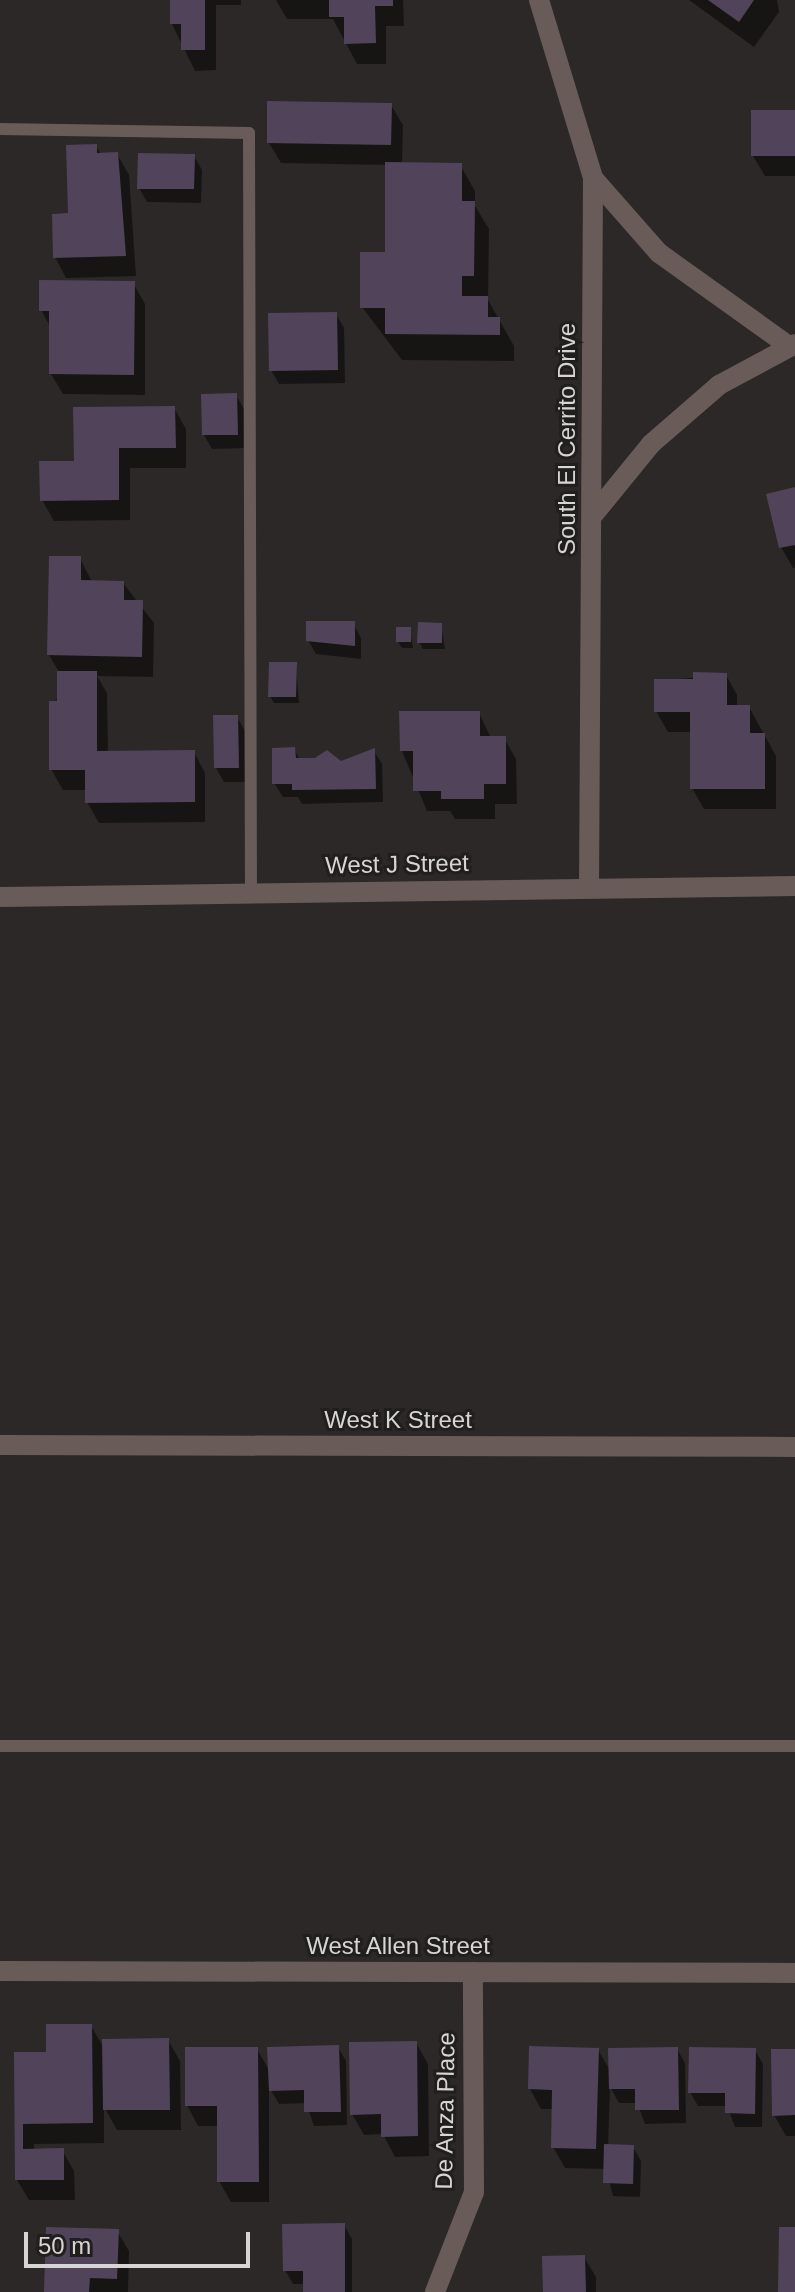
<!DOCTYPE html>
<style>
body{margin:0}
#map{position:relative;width:795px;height:2292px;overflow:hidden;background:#2b2827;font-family:Arial,sans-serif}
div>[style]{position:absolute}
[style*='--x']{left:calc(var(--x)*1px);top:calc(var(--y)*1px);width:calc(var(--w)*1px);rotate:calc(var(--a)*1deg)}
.shadow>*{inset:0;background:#0007}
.building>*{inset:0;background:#51445a}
.service>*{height:12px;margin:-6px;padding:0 6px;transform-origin:6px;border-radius:6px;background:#695c58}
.minor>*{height:20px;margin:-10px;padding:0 10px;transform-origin:10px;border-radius:10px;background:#695c58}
.tertiary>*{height:20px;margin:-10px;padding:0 10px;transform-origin:10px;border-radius:10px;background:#695c58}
span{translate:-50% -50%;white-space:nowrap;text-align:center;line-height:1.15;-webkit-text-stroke:6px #211f1d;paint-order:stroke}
.street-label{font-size:24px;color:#d7d5d4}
.scale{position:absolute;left:24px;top:2232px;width:226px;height:36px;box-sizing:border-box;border:4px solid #d7d5d4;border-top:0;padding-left:10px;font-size:24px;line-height:28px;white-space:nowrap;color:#d7d5d4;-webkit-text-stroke:6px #211f1d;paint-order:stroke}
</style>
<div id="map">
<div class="shadow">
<i style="clip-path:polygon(172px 0,241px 0,241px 5px,216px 5px,216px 70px,195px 71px,172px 24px)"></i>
<i style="clip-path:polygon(276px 0,403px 0,404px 26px,386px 26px,386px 64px,357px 64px,333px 19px,287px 19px)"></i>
<i style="clip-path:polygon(777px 0,779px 12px,754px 47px,689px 0)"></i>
<i style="clip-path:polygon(391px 105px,403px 125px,402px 164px,460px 165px,475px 191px,475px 206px,489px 229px,488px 300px,514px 346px,514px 361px,402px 360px,362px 307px,387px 254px,387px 165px,281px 163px,269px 143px)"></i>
<i style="clip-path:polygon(795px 112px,795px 176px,765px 176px,753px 156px)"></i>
<i style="clip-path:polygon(96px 146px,101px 155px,117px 154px,129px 175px,136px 276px,66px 278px,55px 257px)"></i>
<i style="clip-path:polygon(194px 156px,202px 170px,201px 203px,147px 202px,139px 188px)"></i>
<i style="clip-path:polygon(133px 283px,145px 304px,145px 395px,63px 394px,51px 374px,51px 328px,41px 310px)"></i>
<i style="clip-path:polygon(336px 314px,344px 328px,345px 383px,279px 384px,271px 370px)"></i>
<i style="clip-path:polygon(236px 395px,244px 409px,245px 448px,212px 449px,204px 435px)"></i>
<i style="clip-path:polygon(174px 408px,186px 429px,186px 468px,130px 468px,130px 520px,54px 521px,42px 500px,76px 463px)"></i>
<i style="clip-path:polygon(795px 489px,795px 568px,793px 568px,781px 547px)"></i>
<i style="clip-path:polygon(80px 558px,92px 582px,123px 583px,154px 623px,153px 677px,97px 676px,107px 693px,108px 753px,194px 752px,205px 773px,205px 822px,99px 823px,87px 802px,87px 790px,63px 790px,51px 769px,59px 672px,49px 655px)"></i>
<i style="clip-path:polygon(353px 623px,361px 638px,361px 659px,316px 654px,308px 640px)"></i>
<i style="clip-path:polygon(441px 625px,445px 649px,423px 649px,419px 642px)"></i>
<i style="clip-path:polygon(410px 630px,413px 648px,402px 648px,398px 642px)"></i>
<i style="clip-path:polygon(296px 664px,299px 703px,274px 703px,270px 696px)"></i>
<i style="clip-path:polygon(726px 675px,737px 695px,737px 707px,749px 707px,776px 756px,776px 809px,704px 809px,692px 788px,692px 732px,668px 732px,656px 711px,656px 681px)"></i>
<i style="clip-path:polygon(479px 713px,491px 738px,504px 738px,516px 759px,517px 804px,495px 804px,495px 819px,455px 819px,450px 811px,427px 811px,402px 751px)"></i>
<i style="clip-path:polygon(237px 717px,245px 731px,246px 782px,224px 782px,216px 768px)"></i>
<i style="clip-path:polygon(294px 749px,300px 760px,341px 764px,374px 751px,382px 764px,383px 802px,302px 804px,298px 797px,283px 797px,274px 783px)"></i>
<i style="clip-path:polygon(91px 2026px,104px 2048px,168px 2040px,180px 2061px,181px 2130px,117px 2130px,104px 2107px,104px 2143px,34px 2144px,34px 2151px,62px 2150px,74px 2171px,75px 2200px,29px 2200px,17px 2180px,16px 2054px,48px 2054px)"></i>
<i style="clip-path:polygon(416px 2043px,428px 2064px,429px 2156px,395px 2157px,383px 2134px,364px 2135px,352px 2114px)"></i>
<i style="clip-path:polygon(338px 2047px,346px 2061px,347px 2125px,314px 2126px,306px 2103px,279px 2104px,269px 2087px,269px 2202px,231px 2202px,219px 2181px,219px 2126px,198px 2126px,187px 2105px,257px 2049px,270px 2072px)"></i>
<i style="clip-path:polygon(677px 2049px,685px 2063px,686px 2123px,645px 2124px,637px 2103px,619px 2103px,610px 2087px,608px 2146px,633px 2147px,641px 2161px,640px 2197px,613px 2196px,606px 2169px,565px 2168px,553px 2147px,554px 2109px,541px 2109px,530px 2089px,598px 2050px,611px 2072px)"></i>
<i style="clip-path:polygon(755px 2050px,763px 2064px,762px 2127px,735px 2127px,727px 2106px,698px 2106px,690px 2092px)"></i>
<i style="clip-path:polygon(795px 2051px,795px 2136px,786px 2136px,774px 2115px)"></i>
<i style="clip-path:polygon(344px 2225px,352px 2239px,352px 2292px,305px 2292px,305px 2284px,293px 2284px,285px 2270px)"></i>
<i style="clip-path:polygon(117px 2231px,129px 2251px,128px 2292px,46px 2292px)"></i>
<i style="clip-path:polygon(584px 2257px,596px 2277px,596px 2292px,545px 2292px)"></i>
</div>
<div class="building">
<i style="clip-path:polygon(170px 0,205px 0,205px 50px,181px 50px,181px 24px,170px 24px)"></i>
<i style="clip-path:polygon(329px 0,393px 0,393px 6px,375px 6px,376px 43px,344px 44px,344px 17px,329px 17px)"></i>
<i style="clip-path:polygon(708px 0,754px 0,739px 22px)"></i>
<i style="clip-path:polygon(267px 101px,392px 103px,391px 145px,267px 143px)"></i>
<i style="clip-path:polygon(751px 110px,795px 110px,795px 156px,751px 156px)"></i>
<i style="clip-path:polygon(97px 144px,97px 153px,118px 152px,126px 256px,53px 258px,52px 214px,68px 213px,66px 145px)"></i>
<i style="clip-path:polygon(138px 153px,195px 154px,194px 189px,137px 189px)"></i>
<i style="clip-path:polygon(385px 162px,462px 163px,462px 201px,475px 201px,474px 276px,462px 276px,462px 296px,488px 296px,488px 317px,500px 317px,500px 335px,385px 334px,385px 308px,360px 308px,360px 252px,385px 252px)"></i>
<i style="clip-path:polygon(39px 280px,135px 281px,134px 375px,49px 374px,49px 311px,39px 311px)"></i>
<i style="clip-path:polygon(337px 312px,338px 370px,269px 371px,268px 313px)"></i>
<i style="clip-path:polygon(237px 393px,238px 435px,202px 435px,201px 394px)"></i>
<i style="clip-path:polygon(175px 406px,176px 448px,119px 448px,119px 500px,40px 501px,39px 461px,74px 461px,73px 407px)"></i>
<i style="clip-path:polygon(795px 487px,795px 545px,779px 548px,766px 494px)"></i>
<i style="clip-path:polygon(49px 556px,81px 556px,81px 580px,124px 581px,124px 600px,143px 600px,142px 657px,47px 655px)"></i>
<i style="clip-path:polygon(306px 621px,355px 621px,355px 646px,306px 641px)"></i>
<i style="clip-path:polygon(418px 622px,442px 623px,442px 643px,417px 643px)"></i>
<i style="clip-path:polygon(396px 627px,411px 627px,411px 642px,396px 642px)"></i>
<i style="clip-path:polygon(269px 662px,297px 662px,296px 697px,268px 697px)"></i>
<i style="clip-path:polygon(57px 671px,97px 671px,97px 751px,195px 750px,195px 802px,85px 803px,85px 770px,49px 770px,49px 701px,57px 701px)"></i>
<i style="clip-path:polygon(693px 672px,727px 673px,727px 705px,750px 705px,750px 733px,765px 733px,765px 789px,690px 789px,690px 712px,654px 712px,654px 679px,693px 679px)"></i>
<i style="clip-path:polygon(399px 711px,480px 711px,480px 736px,506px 736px,506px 784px,484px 784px,484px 799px,441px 799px,441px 791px,413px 791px,413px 751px,400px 751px)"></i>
<i style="clip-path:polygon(213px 715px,238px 715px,239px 768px,214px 768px)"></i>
<i style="clip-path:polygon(295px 747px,296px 758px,315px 758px,327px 750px,341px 761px,375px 748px,376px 789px,292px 790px,292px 784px,272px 784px,272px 748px)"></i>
<i style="clip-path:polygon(46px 2024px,92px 2024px,93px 2123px,23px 2124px,23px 2149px,64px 2148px,64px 2180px,15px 2180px,14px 2052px,46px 2052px)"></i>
<i style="clip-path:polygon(169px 2038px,170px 2110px,103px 2110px,102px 2039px)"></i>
<i style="clip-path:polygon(417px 2041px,418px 2136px,381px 2137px,381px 2114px,350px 2115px,349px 2042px)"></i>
<i style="clip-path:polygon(339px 2045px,341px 2112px,304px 2112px,304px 2090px,269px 2091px,267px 2047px)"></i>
<i style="clip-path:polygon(529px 2046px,599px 2048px,596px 2149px,551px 2148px,552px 2090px,528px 2089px)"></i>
<i style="clip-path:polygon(185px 2047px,258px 2047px,259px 2182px,217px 2182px,217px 2106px,185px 2106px)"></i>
<i style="clip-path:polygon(678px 2047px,679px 2110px,635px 2110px,635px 2089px,609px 2089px,608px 2048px)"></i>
<i style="clip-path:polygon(689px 2047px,756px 2048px,755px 2114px,725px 2113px,725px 2093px,688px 2093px)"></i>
<i style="clip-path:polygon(771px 2049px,795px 2049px,795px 2115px,772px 2116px)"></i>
<i style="clip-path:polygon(604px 2144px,634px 2145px,633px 2184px,603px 2183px)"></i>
<i style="clip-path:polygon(345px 2223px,345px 2292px,303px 2292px,303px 2271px,283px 2271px,282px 2224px)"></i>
<i style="clip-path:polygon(46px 2227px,119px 2229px,117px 2279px,90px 2278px,89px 2292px,44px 2292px)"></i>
<i style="clip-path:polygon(779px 2227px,795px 2227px,795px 2292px,778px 2292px)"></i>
<i style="clip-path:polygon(585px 2255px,586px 2292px,543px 2292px,542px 2256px)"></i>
</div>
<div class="service">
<i style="--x:0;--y:129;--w:249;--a:0.9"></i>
<i style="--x:249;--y:133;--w:759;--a:89.85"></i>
<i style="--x:0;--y:1746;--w:795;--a:0"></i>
</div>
<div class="minor">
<i style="--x:539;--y:0;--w:186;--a:73.1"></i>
<i style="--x:593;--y:178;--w:708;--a:90.32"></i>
<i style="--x:593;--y:178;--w:100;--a:48.7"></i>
<i style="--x:659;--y:253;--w:156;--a:35.6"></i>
<i style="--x:594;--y:514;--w:90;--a:-50.8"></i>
<i style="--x:651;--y:444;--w:90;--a:-40.9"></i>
<i style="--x:719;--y:385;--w:86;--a:-28.3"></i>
<i style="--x:0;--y:897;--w:795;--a:-0.79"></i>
<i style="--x:0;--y:1971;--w:795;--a:0.14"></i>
<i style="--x:435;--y:2292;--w:107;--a:-68.7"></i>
<i style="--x:474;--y:2192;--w:220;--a:-90.3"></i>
</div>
<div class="tertiary">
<i style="--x:0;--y:1445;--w:795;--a:0.14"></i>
</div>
<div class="street-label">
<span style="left:567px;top:439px;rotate:-90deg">South El Cerrito Drive</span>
<span style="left:397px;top:864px;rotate:-1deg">West J Street</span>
<span style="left:398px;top:1420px">West K Street</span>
<span style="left:398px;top:1946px">West Allen Street</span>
<span style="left:445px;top:2111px;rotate:-89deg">De Anza Place</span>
</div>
<div class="scale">50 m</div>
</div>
